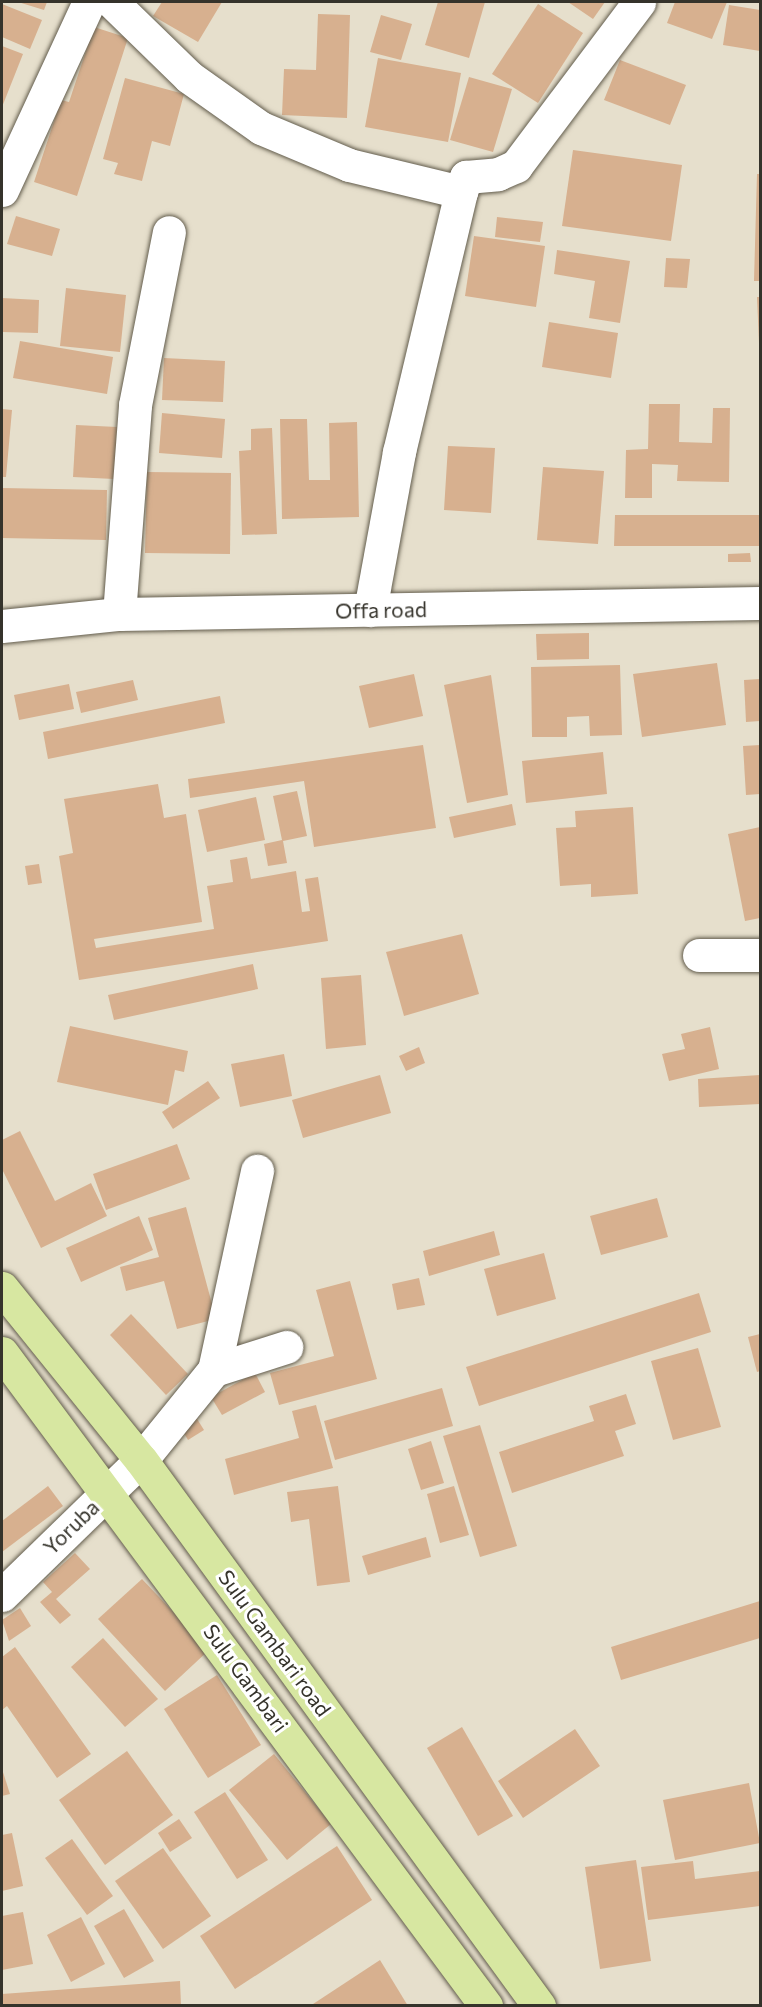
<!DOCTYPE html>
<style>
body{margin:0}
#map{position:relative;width:762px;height:2007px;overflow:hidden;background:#e6dfcc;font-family:Commissioner,sans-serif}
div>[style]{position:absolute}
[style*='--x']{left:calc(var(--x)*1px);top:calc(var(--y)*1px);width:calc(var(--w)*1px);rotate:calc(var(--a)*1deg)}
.building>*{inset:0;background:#d7b08f}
.roads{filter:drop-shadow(0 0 2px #625c4c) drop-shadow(0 0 2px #625c4c)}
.minor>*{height:33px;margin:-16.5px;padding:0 16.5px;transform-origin:16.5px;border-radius:16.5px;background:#fff}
.major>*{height:33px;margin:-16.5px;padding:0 16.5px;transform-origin:16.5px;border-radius:16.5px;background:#d7e7a1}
span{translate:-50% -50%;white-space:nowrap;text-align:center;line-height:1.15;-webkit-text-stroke:6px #fff;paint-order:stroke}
.street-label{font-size:21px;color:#35332b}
.frame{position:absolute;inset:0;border:3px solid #35332b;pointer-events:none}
</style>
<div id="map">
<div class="building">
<i style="clip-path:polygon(18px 2px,47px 2px,44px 10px)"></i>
<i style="clip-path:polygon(162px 2px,222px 2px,198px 42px,153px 16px)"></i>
<i style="clip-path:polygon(438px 2px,485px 2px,469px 58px,425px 45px)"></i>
<i style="clip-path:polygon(568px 2px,605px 2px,593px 19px)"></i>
<i style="clip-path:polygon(675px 2px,727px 2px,712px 39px,667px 23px)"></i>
<i style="clip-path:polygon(2px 4px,42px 20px,30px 49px,2px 37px)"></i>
<i style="clip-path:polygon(538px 4px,583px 33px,538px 103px,492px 74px)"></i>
<i style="clip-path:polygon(729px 5px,760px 10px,760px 51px,723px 45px)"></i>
<i style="clip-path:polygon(318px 14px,350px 15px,347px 118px,282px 115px,284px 69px,316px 70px)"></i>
<i style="clip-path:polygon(381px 15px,412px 24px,401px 60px,370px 52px)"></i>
<i style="clip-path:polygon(94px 27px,128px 38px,77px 196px,34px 182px,61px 100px,69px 102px)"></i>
<i style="clip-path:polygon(2px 46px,23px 54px,2px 107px)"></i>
<i style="clip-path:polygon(378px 58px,461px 73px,448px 142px,365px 127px)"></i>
<i style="clip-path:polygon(620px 60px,686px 85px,670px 125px,604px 100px)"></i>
<i style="clip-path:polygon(469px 77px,512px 89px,493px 152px,450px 140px)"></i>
<i style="clip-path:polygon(125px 78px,184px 94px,170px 146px,152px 141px,142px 181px,114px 174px,118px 163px,103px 159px)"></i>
<i style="clip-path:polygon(573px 150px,682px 165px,671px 241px,562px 226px)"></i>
<i style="clip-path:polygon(757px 174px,760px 174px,760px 281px,754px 281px)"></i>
<i style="clip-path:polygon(16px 216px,60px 229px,52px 256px,7px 244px)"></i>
<i style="clip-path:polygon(497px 217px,543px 222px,540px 242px,495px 237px)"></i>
<i style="clip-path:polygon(474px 236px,545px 246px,536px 307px,465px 296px)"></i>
<i style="clip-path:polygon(557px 250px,630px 261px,620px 323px,589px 318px,595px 281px,554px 274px)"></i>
<i style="clip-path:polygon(666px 258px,690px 259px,687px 288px,664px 287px)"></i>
<i style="clip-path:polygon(66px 288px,126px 295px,120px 352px,60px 346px)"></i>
<i style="clip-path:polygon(757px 297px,760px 297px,760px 343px,759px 343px)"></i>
<i style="clip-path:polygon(2px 298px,39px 300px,38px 333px,2px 332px)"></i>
<i style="clip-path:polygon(549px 322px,618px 333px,611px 378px,542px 367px)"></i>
<i style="clip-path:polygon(20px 341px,113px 357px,107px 394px,13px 378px)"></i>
<i style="clip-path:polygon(164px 358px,225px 361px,223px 402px,162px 400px)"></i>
<i style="clip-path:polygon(649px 404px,680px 404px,679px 442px,712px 443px,713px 408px,730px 408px,729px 482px,677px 481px,678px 465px,652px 464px,652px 498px,625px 498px,626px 450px,648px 449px)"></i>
<i style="clip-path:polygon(2px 409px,12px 410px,6px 477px,2px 477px)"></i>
<i style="clip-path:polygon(162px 413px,225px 419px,222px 458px,159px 453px)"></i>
<i style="clip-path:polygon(280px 419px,307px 419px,309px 480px,330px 480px,329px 423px,357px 422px,359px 517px,282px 519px)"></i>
<i style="clip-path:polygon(76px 425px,117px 427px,114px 479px,73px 477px)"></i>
<i style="clip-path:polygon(272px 428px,277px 534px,242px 535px,239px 451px,251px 450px,251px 429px)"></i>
<i style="clip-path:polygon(448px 446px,495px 448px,491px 513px,444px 510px)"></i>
<i style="clip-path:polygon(543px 467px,604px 471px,598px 544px,537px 540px)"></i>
<i style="clip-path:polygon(147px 472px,231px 473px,230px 554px,145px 553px)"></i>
<i style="clip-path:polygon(2px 488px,107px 490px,106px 540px,2px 538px)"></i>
<i style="clip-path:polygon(615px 515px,760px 515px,760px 546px,614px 546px)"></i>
<i style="clip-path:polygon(750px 553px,751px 562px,728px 562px,728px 554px)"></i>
<i style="clip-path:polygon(589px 633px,589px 659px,537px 660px,536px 634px)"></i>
<i style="clip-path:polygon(717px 663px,726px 725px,642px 737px,633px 674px)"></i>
<i style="clip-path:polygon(620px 665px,622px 735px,590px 736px,589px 716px,567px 717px,567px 737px,532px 737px,531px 667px)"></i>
<i style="clip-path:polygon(414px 674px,423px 716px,369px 728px,359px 686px)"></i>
<i style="clip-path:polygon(491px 675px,508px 795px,467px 803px,444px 685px)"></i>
<i style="clip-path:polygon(760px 679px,760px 721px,746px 722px,744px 680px)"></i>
<i style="clip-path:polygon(133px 680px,138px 700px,81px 713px,76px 692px)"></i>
<i style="clip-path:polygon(69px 684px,74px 709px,19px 720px,14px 695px)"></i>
<i style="clip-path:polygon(220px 696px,225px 723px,48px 759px,43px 732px)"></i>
<i style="clip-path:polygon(423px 745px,436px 828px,314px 847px,304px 781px,190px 798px,188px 779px)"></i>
<i style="clip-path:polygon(760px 745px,760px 794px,746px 795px,743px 746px)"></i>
<i style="clip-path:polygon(603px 752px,607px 794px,526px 803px,522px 761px)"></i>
<i style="clip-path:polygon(158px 784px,164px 818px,186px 814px,202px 922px,94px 939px,96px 948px,214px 929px,207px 886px,233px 882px,230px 860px,247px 857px,251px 879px,296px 871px,302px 912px,310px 911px,305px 879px,318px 877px,328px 941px,79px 980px,59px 856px,73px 853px,64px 799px)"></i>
<i style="clip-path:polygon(297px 791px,307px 836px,283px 841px,287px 863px,268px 866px,264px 844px,282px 840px,273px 796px)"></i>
<i style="clip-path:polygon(256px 797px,265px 840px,207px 852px,198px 810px)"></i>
<i style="clip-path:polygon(512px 804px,516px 825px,454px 838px,449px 817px)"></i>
<i style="clip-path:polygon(633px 807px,638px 894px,591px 897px,591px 884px,560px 886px,556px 828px,576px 827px,575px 811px)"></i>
<i style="clip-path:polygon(760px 827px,760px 918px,745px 921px,728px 834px)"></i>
<i style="clip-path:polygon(39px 864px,42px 883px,28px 885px,25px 866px)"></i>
<i style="clip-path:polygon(462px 934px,479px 994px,404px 1016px,386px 952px)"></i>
<i style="clip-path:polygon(253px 964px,258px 989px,114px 1020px,108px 995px)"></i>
<i style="clip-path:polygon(361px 975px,366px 1045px,326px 1049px,321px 978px)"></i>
<i style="clip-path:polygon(70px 1026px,188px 1051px,184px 1072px,175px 1070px,168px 1105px,57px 1082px)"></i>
<i style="clip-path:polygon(710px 1027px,719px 1069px,669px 1081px,662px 1054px,685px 1049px,681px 1034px)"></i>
<i style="clip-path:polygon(419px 1047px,425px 1063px,406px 1071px,399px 1056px)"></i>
<i style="clip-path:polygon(284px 1054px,292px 1096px,240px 1107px,231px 1064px)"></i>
<i style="clip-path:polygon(380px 1075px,391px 1113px,303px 1138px,292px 1100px)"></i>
<i style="clip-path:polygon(760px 1075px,760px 1104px,699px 1107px,698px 1079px)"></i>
<i style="clip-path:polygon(208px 1081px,220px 1098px,173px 1129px,162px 1112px)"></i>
<i style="clip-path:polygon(20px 1131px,55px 1201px,91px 1183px,107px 1216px,41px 1248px,2px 1169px,2px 1140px)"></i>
<i style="clip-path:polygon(177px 1144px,190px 1179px,106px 1210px,93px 1174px)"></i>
<i style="clip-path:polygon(657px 1198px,668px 1237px,601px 1255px,590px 1216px)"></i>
<i style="clip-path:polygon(186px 1207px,216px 1319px,177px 1329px,164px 1281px,126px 1291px,120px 1267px,159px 1257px,148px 1218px)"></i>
<i style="clip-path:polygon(139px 1216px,153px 1250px,81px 1282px,66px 1248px)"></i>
<i style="clip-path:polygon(494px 1231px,500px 1255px,429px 1276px,423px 1251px)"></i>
<i style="clip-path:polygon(544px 1253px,556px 1299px,497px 1316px,484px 1269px)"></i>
<i style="clip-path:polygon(419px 1278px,425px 1305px,397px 1310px,392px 1284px)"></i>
<i style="clip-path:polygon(350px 1281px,377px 1379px,279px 1405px,270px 1373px,334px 1356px,316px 1290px)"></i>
<i style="clip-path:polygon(699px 1293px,711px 1332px,479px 1406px,466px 1367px)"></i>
<i style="clip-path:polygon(131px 1314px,188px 1374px,166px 1395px,110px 1335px)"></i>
<i style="clip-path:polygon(760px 1334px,760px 1371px,757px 1372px,748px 1337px)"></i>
<i style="clip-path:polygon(698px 1348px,721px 1427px,673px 1440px,651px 1361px)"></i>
<i style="clip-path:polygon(255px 1373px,265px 1392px,222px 1415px,211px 1397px)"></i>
<i style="clip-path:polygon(442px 1388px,453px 1426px,335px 1460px,324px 1421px)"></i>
<i style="clip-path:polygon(626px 1394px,636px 1424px,615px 1431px,624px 1456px,512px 1493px,499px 1452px,594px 1421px,589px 1406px)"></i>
<i style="clip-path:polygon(316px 1405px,333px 1468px,234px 1495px,225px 1459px,299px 1438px,292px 1411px)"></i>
<i style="clip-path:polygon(194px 1414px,204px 1430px,188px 1440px,178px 1423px)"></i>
<i style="clip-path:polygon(480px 1425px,517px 1546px,480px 1557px,443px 1436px)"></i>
<i style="clip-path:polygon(431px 1441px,444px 1483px,421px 1490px,408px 1449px)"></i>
<i style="clip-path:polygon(48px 1486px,63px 1506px,2px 1552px,2px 1521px)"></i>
<i style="clip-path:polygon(338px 1486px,350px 1582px,317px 1586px,309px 1519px,291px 1522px,287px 1492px)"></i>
<i style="clip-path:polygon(454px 1486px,469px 1535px,440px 1543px,427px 1494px)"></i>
<i style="clip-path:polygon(426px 1537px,431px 1557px,368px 1575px,362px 1556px)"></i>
<i style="clip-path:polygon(75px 1553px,90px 1569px,56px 1599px,71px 1615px,60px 1624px,40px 1602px,52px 1592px,43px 1582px)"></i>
<i style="clip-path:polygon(142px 1579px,209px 1650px,165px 1691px,98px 1619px)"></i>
<i style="clip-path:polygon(760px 1601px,760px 1638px,621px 1680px,611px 1647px)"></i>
<i style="clip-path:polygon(20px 1608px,31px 1626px,9px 1641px,2px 1620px)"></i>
<i style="clip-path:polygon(103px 1638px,158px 1699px,125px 1727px,71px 1667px)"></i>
<i style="clip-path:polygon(15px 1647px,91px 1754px,57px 1778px,7px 1706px,2px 1710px,2px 1657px)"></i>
<i style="clip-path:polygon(217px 1675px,261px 1745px,208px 1778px,164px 1709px)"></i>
<i style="clip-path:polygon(462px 1727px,513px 1816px,478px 1836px,427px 1748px)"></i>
<i style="clip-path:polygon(575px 1729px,600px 1766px,523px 1818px,498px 1781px)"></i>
<i style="clip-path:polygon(127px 1751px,173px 1815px,105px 1865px,59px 1800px)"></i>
<i style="clip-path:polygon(274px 1754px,331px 1824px,287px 1860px,229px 1790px)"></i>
<i style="clip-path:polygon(2px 1769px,10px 1794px,2px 1796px)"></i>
<i style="clip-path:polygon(749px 1783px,760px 1843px,675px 1860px,663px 1800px)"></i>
<i style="clip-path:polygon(225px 1792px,268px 1860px,237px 1879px,194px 1812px)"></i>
<i style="clip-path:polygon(179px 1819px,192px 1838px,170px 1852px,158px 1833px)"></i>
<i style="clip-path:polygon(12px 1833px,23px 1886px,2px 1891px,2px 1835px)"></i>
<i style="clip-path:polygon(72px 1839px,113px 1896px,87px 1915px,45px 1858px)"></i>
<i style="clip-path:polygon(337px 1846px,372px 1900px,235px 1989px,200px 1936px)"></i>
<i style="clip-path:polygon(163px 1848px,211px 1916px,163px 1949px,115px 1881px)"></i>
<i style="clip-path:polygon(636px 1860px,651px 1961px,600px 1969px,585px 1867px)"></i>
<i style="clip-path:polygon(693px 1861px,695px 1879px,760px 1871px,760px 1906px,648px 1920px,641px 1867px)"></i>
<i style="clip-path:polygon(124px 1909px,154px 1961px,124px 1978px,94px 1926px)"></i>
<i style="clip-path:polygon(23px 1912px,33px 1964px,2px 1970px,2px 1916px)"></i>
<i style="clip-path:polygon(81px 1917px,105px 1964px,71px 1982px,47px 1935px)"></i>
<i style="clip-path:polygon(380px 1960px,408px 2006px,310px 2006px)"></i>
<i style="clip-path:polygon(180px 1981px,181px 2006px,2px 2006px,2px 1994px)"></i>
</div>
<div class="roads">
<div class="minor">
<i style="--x:112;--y:2;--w:107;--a:44.2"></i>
<i style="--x:189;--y:77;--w:88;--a:35.3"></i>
<i style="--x:261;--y:128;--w:95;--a:22.8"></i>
<i style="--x:349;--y:165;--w:115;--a:13.6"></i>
<i style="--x:461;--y:192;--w:16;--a:-72"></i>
<i style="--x:466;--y:177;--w:32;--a:-5"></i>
<i style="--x:498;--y:174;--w:20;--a:-24"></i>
<i style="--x:516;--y:166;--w:205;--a:-53.1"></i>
<i style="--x:2;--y:190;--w:207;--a:-65.2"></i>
<i style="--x:370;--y:610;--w:161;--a:-79.6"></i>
<i style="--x:399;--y:452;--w:267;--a:-76.6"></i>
<i style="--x:119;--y:614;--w:210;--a:-85.6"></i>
<i style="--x:135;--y:405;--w:176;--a:-78.9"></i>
<i style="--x:2;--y:626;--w:118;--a:-5.9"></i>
<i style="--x:119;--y:614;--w:641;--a:-0.98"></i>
<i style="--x:699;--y:955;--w:61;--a:0"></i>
<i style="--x:214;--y:1370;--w:76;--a:-17.7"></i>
<i style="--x:2;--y:1595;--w:194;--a:-44.2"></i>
<i style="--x:141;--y:1460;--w:116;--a:-51"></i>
<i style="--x:214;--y:1370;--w:204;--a:-77.8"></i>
</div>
<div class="major">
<i style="--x:2;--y:1288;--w:221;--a:51.1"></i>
<i style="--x:141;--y:1460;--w:676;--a:53.91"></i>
<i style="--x:2;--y:1353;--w:813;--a:53.45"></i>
</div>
</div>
<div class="street-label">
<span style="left:381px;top:610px;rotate:-1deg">Offa road</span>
<span style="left:71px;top:1527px;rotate:-44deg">Yoruba</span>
<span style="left:275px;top:1643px;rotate:54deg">Sulu Gambari road</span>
<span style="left:246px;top:1678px;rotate:54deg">Sulu Gambari</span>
</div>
<div class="frame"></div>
</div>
